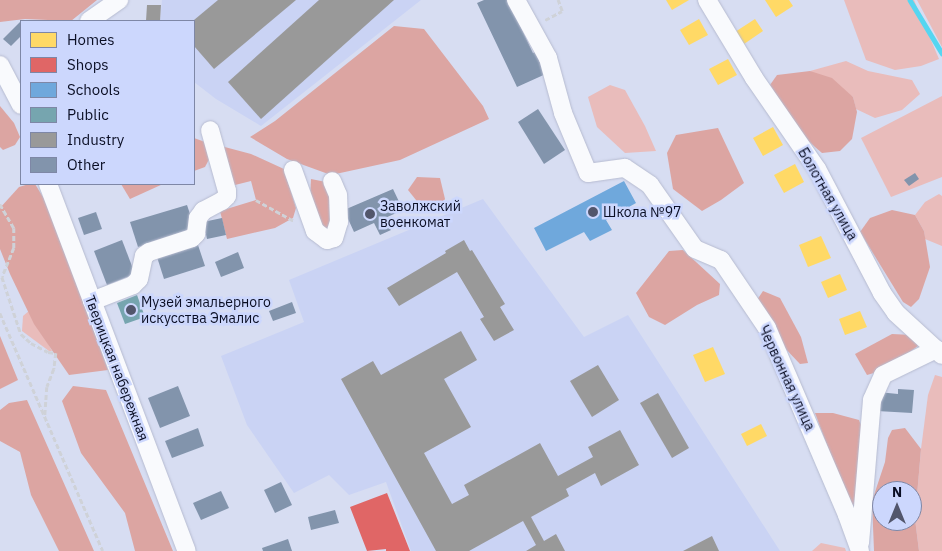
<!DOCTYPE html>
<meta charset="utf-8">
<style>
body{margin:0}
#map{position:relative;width:942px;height:551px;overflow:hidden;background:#d7ddf2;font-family:"IBM Plex Sans",sans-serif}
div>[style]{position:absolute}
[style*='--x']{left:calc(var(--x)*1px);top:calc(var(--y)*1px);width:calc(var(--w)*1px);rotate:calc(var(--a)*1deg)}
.built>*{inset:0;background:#cad3f4}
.green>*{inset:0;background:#e9bcbb}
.forest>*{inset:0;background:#dca5a2}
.homes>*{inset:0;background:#ffd966}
.shops>*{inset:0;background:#e06666}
.schools>*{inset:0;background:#6fa8dc}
.public>*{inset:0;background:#76a5af}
.industry>*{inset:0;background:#999}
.stream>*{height:4.5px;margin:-2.25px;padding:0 2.25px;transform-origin:2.25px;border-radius:2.25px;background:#55d6f1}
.building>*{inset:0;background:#8294ac}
.path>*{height:2.5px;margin-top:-1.25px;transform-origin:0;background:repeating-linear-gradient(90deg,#cfd2d8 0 5px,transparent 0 7.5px)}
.roads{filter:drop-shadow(0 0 1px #b6bbd0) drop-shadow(0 0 1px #b6bbd0)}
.minor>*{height:18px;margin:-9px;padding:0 9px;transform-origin:9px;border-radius:9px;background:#f9fafd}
.dots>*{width:14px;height:14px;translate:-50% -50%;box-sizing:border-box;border:2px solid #ccd7fd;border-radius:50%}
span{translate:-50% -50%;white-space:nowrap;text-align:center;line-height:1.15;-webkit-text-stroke:5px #ccd7fd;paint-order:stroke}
.street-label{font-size:14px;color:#0a0e24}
.poi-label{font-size:14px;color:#0a0e24}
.left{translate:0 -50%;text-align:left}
.legend{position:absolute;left:20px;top:20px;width:175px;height:165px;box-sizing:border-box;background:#ccd7fd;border:1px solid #7e87a6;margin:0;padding:6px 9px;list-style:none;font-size:15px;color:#0a0e24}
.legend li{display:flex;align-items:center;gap:10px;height:25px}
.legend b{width:25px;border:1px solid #7e87a6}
.north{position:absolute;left:872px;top:481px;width:50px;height:50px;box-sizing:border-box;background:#ccd7fd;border:1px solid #7e87a6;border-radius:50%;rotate:0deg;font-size:14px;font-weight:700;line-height:20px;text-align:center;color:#0a0e24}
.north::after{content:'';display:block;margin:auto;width:18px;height:22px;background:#52566c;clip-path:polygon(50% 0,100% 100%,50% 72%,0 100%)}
</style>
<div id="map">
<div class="built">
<i style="clip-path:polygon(162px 0,421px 0,261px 126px,216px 99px,194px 82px,194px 21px,160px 21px)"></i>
<i style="clip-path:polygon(483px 199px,584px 337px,628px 315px,780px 551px,411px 551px,386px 482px,349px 495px,329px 475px,294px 493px,247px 425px,221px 356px,304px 322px,289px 280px)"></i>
</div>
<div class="green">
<i style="clip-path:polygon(844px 0,914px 0,939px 59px,921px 66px,895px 70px,866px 60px)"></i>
<i style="clip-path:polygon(917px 0,942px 0,942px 47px)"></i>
<i style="clip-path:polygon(846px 61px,868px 71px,912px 80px,920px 94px,902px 110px,875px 118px,856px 109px,853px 97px,810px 71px)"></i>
<i style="clip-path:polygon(610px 85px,625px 90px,645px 126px,656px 151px,625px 153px,597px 127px,588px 97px)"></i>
<i style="clip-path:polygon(942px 96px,942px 177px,891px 197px,861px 138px)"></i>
<i style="clip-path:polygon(939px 194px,942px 196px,942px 246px,925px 239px,924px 231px,915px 215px,925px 202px)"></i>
<i style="clip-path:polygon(30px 310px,52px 351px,49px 351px,22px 331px,23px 316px)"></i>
<i style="clip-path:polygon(935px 375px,942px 377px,942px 551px,919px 551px,915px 519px,921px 449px,928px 395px)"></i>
<i style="clip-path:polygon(821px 543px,845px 548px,846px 551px,812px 551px)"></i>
</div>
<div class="forest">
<i style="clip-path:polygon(0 0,97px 0,71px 21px,25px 19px,0 22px)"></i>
<i style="clip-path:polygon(394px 26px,424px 29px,483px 106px,489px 119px,400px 160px,331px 175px,287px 159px,250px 137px,275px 121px)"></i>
<i style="clip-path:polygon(810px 71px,832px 78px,853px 97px,857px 112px,852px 139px,840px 151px,822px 153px,815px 147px,800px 133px,770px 85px,777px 75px)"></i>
<i style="clip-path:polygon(0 106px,14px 123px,20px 137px,15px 145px,3px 150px,0 147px)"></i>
<i style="clip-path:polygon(718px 128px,744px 183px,721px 200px,702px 211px,673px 189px,667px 153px,676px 135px)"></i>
<i style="clip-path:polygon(194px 138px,216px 146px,205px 167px,194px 171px)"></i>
<i style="clip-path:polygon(221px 146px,251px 154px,284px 169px,296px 208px,293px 218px,275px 228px,227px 239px,220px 211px,256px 200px,251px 181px,231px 186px)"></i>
<i style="clip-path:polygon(417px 177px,440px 178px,445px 199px,439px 208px,424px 210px,408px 190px)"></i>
<i style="clip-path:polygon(311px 179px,331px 183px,337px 220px,327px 230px,317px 227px,310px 200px)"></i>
<i style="clip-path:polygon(29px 184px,35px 184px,48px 205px,108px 370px,69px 375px,34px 324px,10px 274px,0 249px,0 208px,19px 187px)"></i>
<i style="clip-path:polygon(121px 184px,163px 184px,130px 199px)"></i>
<i style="clip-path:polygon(892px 210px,915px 215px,924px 231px,930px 267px,919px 299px,911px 307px,903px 302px,860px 232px,870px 218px)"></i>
<i style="clip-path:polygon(683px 250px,720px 284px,719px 295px,697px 305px,665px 325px,649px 317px,636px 293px,669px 251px)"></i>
<i style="clip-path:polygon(763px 291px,780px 298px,801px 337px,808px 363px,800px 364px,781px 344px,757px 300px)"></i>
<i style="clip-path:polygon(892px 334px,912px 335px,918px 346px,884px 370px,867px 375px,855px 354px)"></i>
<i style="clip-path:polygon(0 336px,18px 380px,0 389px)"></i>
<i style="clip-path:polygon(73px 386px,106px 390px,173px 551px,135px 551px,125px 513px,81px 453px,62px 401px)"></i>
<i style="clip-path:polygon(27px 400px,94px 551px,59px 551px,31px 495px,20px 452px,0 441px,0 410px,9px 403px)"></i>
<i style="clip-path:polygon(815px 413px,833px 413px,859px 420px,864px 433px,856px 508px,848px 502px)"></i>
<i style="clip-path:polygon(evenodd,905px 428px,921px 449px,915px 519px,919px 551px,874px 551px,872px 501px,885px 462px,888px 438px,892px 430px,905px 428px,882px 491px,912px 491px,912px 521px,882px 521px,882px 491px)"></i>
</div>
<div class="homes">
<i style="clip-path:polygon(666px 0,689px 0,672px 10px)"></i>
<i style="clip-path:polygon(765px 0,789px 0,793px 6px,776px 17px)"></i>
<i style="clip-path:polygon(699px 19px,708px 35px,689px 45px,680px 30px)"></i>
<i style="clip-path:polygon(755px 19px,763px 31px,744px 44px,735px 32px)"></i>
<i style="clip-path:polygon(728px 59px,737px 75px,718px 85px,709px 69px)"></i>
<i style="clip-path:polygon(773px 127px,783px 145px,763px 156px,753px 138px)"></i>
<i style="clip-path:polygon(795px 164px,804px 182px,784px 193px,774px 175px)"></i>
<i style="clip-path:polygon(821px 236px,831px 258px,808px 267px,799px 245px)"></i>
<i style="clip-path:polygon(840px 274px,847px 290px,828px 298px,821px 282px)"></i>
<i style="clip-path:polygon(860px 311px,867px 327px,845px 335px,839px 319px)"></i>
<i style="clip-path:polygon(713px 347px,725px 374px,705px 382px,693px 355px)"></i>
<i style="clip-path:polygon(761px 424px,767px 436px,747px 446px,741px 434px)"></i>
</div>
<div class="shops">
<i style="clip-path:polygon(387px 493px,410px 551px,386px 551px,386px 549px,367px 551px,350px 507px)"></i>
</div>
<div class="schools">
<i style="clip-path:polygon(624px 181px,636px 203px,606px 220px,612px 230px,590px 241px,584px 232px,546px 251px,534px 228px)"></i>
</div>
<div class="public">
<i style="clip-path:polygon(137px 295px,145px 317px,125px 324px,117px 303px)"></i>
</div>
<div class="industry">
<i style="clip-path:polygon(218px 0,296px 0,214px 69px,194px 46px,194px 20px)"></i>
<i style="clip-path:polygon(319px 0,394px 0,261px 119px,228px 82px)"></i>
<i style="clip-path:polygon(147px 5px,161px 5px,160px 21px,146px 21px)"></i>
<i style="clip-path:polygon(464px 240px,470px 251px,472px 250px,505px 304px,500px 307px,514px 330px,494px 341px,480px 319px,484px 317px,457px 272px,399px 306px,387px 288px,446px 253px,445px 251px)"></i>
<i style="clip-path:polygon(461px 331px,477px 360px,444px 379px,471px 427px,424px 453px,452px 504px,469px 495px,464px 485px,540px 443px,558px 476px,593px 457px,588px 447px,620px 430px,639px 465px,601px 486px,595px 473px,566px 489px,569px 496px,531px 517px,544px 541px,556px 534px,565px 551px,526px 551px,536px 545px,523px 521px,469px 551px,436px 551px,341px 379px,373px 361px,381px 375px)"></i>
<i style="clip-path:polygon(598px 365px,619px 400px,592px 417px,570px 381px)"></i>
<i style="clip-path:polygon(658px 393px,689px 448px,672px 458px,640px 403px)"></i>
<i style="clip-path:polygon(712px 536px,719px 551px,683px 551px)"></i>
</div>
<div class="stream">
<i style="--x:910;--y:0;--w:62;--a:58.9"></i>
</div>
<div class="building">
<i style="clip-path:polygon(484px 0,508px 0,533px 53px,537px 51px,548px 73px,517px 87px,477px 3px)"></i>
<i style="clip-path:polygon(21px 21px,21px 36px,11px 46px,3px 39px)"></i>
<i style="clip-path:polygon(538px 109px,565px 150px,544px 164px,518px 122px)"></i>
<i style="clip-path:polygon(915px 173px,919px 179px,909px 186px,904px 180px)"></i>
<i style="clip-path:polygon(393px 189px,403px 210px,385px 218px,391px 230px,380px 235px,374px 223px,354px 232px,344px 210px)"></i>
<i style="clip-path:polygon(187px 205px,195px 229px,138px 247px,130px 222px)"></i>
<i style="clip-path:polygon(96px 212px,102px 229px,84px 235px,78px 218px)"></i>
<i style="clip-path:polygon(222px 218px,226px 235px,207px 239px,203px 222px)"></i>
<i style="clip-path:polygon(122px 240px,135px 274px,107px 285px,94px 251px)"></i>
<i style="clip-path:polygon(198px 245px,205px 266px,164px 279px,157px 257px)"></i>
<i style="clip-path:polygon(238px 252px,244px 268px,221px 277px,215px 262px)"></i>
<i style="clip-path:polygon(292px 302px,296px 313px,273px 321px,269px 311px)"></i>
<i style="clip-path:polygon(178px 386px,190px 416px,160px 428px,148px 398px)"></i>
<i style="clip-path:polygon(898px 389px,914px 390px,912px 413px,877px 411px,878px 392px,898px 394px)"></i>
<i style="clip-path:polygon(198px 428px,204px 446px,172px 458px,165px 441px)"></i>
<i style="clip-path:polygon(281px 482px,292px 505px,275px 513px,264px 490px)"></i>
<i style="clip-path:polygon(221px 491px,229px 508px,201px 520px,193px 503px)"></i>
<i style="clip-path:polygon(335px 510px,339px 523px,311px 530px,308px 517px)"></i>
<i style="clip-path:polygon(288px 539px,292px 551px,263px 551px,262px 548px)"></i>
</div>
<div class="path">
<i style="--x:545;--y:20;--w:19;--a:-28"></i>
<i style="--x:562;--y:11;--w:12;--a:-110"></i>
<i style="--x:256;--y:200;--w:43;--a:28.9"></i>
<i style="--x:0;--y:204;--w:28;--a:60"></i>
<i style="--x:14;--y:228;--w:20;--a:90"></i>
<i style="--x:14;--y:248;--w:31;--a:112"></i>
<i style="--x:2;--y:277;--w:60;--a:71.6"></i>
<i style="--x:21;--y:334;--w:13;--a:42"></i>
<i style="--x:31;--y:343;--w:19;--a:28"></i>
<i style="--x:48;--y:352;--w:8;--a:7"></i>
<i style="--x:56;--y:353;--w:16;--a:97"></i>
<i style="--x:54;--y:369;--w:19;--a:111"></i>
<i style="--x:47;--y:387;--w:28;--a:94"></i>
<i style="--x:0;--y:313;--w:259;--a:66.6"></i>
</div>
<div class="roads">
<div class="minor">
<i style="--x:516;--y:0;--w:66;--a:61.1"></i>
<i style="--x:548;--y:58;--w:57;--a:74.7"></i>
<i style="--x:563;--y:113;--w:65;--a:67.4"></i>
<i style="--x:588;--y:173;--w:37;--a:-8"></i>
<i style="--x:625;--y:168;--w:30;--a:34"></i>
<i style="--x:650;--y:185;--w:78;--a:54.9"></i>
<i style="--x:695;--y:249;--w:28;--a:23"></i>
<i style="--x:721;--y:260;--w:82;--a:55.9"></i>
<i style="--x:767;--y:328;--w:203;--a:66.8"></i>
<i style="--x:847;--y:515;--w:38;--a:70"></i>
<i style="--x:707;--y:0;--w:91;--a:58.9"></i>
<i style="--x:754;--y:78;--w:111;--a:55.3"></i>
<i style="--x:817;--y:169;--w:140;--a:62.3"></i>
<i style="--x:882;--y:293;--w:24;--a:55"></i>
<i style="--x:896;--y:313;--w:62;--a:42.4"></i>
<i style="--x:89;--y:21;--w:37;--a:-35"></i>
<i style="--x:0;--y:65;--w:45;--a:62.3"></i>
<i style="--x:293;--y:170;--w:65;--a:70.2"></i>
<i style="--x:315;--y:231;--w:15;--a:37"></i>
<i style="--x:327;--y:240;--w:7;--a:-16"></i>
<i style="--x:334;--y:238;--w:17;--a:-73"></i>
<i style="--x:339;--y:222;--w:27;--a:-92"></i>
<i style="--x:338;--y:195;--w:15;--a:-113"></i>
<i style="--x:48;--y:184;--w:392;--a:69.3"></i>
<i style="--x:92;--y:301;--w:44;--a:-21.3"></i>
<i style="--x:133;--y:285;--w:8;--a:-45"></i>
<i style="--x:139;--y:279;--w:24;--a:-78"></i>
<i style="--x:144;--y:256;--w:6;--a:-39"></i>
<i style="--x:149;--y:252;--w:45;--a:-18"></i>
<i style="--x:192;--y:238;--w:6;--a:-45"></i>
<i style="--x:196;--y:234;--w:16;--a:-83"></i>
<i style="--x:198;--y:218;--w:9;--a:-54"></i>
<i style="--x:203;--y:211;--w:21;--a:-28"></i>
<i style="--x:222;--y:201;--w:7;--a:-45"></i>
<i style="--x:227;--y:196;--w:5;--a:-90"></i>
<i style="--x:227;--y:191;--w:63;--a:-105.6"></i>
<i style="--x:860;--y:543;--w:144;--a:-85.2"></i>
<i style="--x:872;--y:400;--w:27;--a:-66"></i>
<i style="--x:883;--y:375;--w:59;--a:-26.1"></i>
</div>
</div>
<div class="dots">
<i style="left:593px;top:212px;background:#52566c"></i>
<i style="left:370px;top:214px;background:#52566c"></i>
<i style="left:131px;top:310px;background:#52566c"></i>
</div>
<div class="street-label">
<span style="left:828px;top:194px;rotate:60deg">Болотная улица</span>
<span style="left:117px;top:368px;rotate:69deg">Тверицкая набережная</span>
<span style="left:787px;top:378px;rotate:65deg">Червонная улица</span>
</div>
<div class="poi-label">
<span class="left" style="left:380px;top:214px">Заволжский<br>военкомат</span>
<span class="left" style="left:603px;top:212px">Школа №97</span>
<span class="left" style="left:141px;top:310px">Музей эмальерного<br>искусства Эмалис</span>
</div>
<ul class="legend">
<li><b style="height:14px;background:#ffd966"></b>Homes</li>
<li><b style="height:14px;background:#e06666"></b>Shops</li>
<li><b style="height:14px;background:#6fa8dc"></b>Schools</li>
<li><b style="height:14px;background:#76a5af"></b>Public</li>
<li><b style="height:14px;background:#999"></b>Industry</li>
<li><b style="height:14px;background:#8294ac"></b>Other</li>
</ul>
<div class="north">N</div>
</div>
